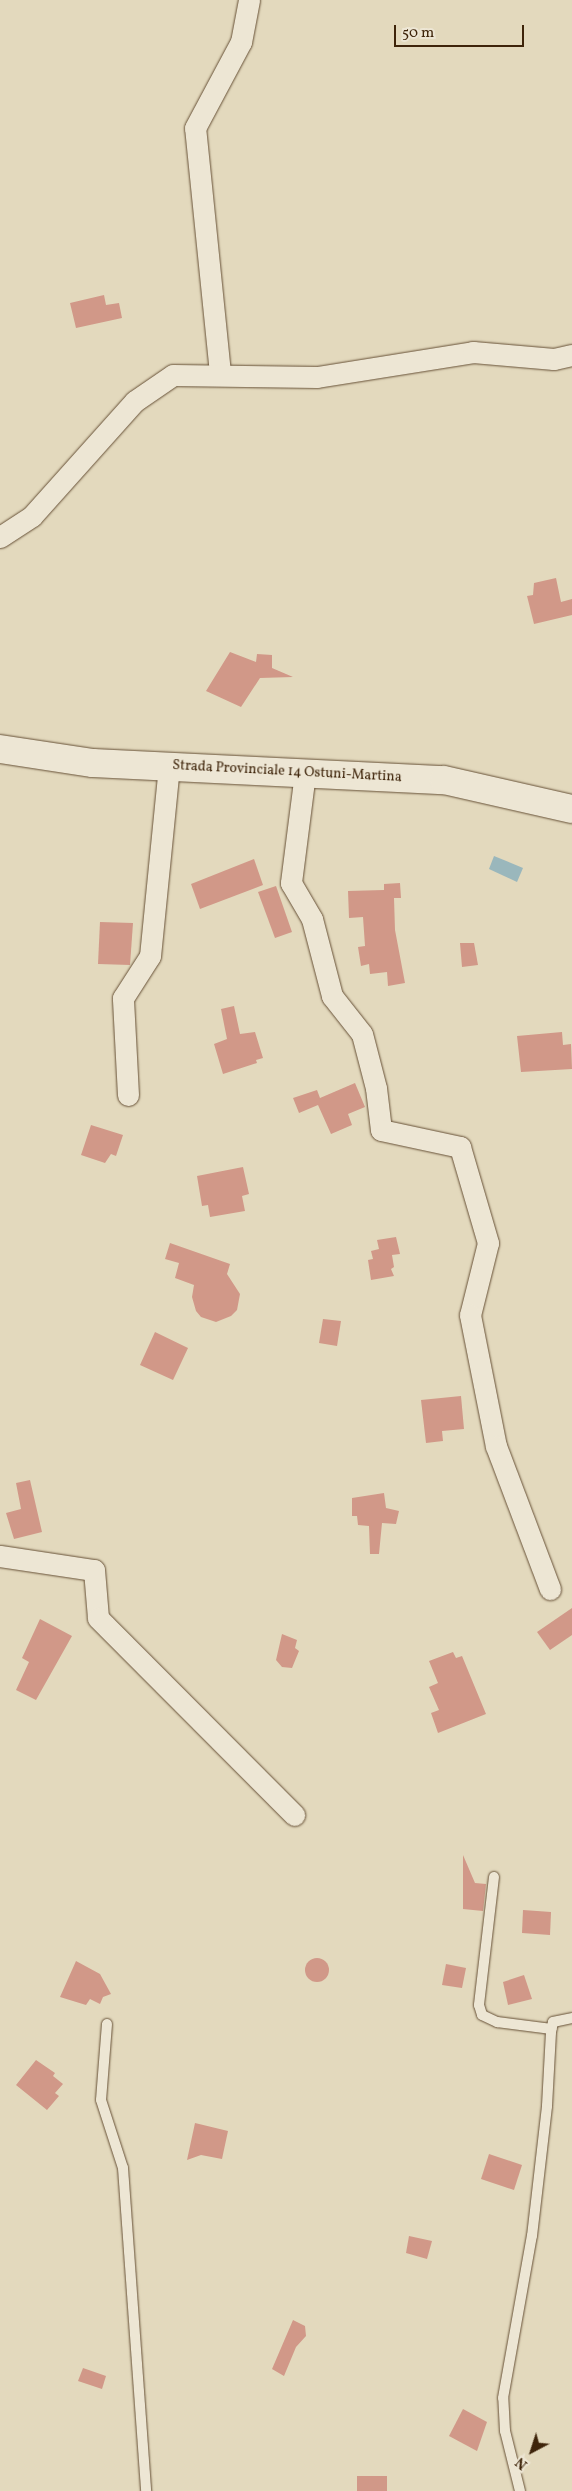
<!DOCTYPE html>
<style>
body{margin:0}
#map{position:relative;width:572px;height:2491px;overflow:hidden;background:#e3d9bd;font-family:Vollkorn,serif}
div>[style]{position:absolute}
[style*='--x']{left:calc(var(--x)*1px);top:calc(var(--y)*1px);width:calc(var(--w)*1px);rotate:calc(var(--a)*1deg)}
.water>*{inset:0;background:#9ab7bc}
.building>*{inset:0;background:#d19888}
.round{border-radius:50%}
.roads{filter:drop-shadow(0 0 1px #675137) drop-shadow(0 0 1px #675137)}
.lane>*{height:10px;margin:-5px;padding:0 5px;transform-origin:5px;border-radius:5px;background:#ede6d4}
.street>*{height:21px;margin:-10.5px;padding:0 10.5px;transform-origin:10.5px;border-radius:10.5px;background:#ede6d4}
.secondary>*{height:28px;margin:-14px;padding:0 14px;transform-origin:14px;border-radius:14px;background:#ede6d4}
span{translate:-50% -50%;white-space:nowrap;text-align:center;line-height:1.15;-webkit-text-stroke:4px #ede6d4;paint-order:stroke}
.street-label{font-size:14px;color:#3e240a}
.north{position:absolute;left:507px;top:2426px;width:50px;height:50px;-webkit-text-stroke:4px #ede6d4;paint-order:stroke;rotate:220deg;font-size:14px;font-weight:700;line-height:20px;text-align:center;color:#3e240a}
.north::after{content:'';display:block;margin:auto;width:18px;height:22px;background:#3e240a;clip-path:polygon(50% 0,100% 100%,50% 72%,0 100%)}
.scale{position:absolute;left:394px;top:25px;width:130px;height:22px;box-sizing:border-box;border:2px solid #3e240a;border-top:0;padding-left:6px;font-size:15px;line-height:18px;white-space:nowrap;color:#3e240a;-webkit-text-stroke:4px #ede6d4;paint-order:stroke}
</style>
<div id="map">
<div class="water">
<i style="clip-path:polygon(494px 856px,523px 868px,517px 882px,489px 869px)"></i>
</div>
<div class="building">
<i style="clip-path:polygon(104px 295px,106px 305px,119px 303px,122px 318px,76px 328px,70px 303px)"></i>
<i style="clip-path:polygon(556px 578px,561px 602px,572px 599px,572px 615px,534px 624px,527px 596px,533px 595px,534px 583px)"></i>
<i style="clip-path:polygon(230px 652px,256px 662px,257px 654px,272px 655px,272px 668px,293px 677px,260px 678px,241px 707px,206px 691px)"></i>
<i style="clip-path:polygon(254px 859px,263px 885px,200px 909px,191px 884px)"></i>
<i style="clip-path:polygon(400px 883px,401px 898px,394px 898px,395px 930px,405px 983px,388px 986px,387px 972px,370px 974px,369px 964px,361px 966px,358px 947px,365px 946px,363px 917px,349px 918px,348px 891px,384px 890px,384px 884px)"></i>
<i style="clip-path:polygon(276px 886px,292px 932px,275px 938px,258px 892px)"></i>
<i style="clip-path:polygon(100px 922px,133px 923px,130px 965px,98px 964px)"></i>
<i style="clip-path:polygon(460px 943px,474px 943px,478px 965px,462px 967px)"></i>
<i style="clip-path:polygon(234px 1006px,240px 1034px,255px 1032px,263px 1058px,256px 1060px,257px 1063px,223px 1074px,214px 1044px,227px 1039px,221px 1009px)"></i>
<i style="clip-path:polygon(562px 1032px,563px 1045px,571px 1044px,572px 1069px,521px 1072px,517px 1036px)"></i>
<i style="clip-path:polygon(355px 1083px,365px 1107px,348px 1114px,352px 1125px,331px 1134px,318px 1105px,299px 1113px,293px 1098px,317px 1090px,320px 1098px)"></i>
<i style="clip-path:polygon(91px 1125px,123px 1135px,116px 1156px,111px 1154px,105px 1163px,81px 1155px)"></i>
<i style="clip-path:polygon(243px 1167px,249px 1194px,242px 1196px,245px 1211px,210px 1217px,208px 1205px,202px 1206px,197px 1176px)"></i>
<i style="clip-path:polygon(396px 1237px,400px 1254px,392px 1255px,394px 1267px,391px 1269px,394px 1276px,371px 1280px,368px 1260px,373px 1259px,371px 1251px,379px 1249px,377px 1240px)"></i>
<i style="clip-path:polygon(170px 1243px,230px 1264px,227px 1274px,240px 1294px,237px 1310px,231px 1316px,216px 1322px,201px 1317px,196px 1311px,192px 1297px,194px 1285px,175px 1278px,179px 1263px,165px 1259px)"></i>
<i style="clip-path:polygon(323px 1319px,341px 1321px,337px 1346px,319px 1343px)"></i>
<i style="clip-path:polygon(155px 1332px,188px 1348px,173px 1380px,140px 1365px)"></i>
<i style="clip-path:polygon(461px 1396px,464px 1429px,442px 1431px,443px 1441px,426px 1443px,421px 1400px)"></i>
<i style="clip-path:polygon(30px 1480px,42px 1532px,14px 1539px,6px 1513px,21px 1509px,16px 1483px)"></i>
<i style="clip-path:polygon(384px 1493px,386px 1508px,399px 1511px,396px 1524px,382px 1523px,379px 1554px,370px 1554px,369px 1526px,358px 1525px,357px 1516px,352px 1516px,352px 1498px)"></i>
<i style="clip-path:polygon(572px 1608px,572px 1635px,550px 1650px,537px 1632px)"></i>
<i style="clip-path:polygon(40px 1619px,72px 1636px,36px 1700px,16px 1690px,29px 1662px,22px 1658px)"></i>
<i style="clip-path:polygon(282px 1634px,297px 1640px,295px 1648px,299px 1651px,292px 1668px,282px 1667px,276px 1660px)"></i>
<i style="clip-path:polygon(453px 1652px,456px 1658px,462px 1656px,486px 1714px,438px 1733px,431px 1713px,439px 1710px,429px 1687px,438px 1683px,429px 1661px)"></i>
<i style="clip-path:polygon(463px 1855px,475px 1883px,486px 1884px,483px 1911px,463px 1909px)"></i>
<i style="clip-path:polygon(523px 1910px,551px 1912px,550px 1935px,522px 1933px)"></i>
<i class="round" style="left:305px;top:1958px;width:24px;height:24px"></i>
<i style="clip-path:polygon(76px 1961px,100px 1974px,111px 1994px,103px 1997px,100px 2004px,90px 1999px,86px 2005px,60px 1997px)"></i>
<i style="clip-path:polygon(446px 1964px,466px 1968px,462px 1988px,442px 1985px)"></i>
<i style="clip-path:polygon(524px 1975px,532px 1999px,508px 2005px,503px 1982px)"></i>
<i style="clip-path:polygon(36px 2060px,55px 2073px,53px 2076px,63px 2084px,55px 2093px,59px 2096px,47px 2110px,16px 2085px)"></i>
<i style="clip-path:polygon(195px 2123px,228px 2131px,222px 2159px,201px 2155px,187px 2160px)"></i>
<i style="clip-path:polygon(489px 2154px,522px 2165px,514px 2190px,481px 2179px)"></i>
<i style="clip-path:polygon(409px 2236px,432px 2241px,427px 2259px,406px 2253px)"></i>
<i style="clip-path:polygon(293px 2320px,305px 2326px,306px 2336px,296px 2347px,284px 2376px,272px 2369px)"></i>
<i style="clip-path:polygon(83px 2368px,106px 2376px,102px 2389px,78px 2381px)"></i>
<i style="clip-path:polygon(463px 2409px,487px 2422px,477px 2451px,449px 2436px)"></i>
<i style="clip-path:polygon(357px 2476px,387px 2476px,387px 2491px,357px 2491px)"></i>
</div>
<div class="roads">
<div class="lane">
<i style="--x:494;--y:1877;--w:129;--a:96.7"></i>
<i style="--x:479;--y:2005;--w:10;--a:73"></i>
<i style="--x:482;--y:2015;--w:17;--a:25"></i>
<i style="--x:497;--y:2022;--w:55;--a:7.3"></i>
<i style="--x:107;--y:2024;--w:76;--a:94.5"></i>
<i style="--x:101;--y:2100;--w:71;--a:72.1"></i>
<i style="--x:123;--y:2168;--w:324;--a:85.9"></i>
<i style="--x:520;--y:2491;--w:62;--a:-104"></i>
<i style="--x:505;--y:2431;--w:33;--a:-93"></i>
<i style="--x:503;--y:2398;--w:165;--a:-79.9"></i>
<i style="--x:532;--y:2236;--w:131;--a:-83.4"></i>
<i style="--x:547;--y:2106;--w:74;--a:-86.9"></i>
<i style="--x:551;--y:2032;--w:10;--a:-79"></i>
<i style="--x:553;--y:2022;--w:19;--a:-12"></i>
</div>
<div class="street">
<i style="--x:220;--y:373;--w:246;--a:-95.8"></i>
<i style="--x:195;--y:128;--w:98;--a:-61.9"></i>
<i style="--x:241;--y:42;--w:43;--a:-79.2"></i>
<i style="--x:0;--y:537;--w:38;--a:-33"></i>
<i style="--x:32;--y:516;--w:154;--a:-48.2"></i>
<i style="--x:135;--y:401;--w:46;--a:-34.4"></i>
<i style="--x:173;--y:375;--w:144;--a:0.8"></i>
<i style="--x:317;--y:377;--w:158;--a:-9.1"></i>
<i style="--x:473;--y:352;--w:81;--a:4.9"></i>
<i style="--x:554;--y:359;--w:18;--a:-13"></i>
<i style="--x:305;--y:773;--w:111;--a:97.3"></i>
<i style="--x:291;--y:883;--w:42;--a:59.7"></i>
<i style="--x:312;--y:919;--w:80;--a:75.4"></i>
<i style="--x:332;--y:996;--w:48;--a:51.7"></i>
<i style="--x:362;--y:1034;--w:56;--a:75.5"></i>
<i style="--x:376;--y:1088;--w:42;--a:83.2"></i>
<i style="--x:381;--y:1130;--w:81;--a:12.1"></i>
<i style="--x:460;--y:1147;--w:100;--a:73.7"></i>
<i style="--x:488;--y:1243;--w:74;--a:104"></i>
<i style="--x:470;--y:1315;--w:134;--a:78.8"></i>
<i style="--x:496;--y:1446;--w:153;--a:69.3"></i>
<i style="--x:128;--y:1095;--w:97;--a:-93"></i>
<i style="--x:123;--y:998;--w:50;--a:-57.3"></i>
<i style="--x:150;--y:956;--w:190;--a:-84.3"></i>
<i style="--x:0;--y:1556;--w:95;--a:8.5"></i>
<i style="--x:94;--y:1570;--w:48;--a:85.2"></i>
<i style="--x:98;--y:1618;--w:278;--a:45.1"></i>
</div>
<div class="secondary">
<i style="--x:0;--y:749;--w:94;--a:8.6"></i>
<i style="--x:93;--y:763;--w:351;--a:2.8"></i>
<i style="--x:444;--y:780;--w:131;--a:12.8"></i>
</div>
</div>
<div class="street-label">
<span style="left:287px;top:772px;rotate:3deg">Strada Provinciale 14 Ostuni-Martina</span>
</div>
<div class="north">N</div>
<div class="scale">50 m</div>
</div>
